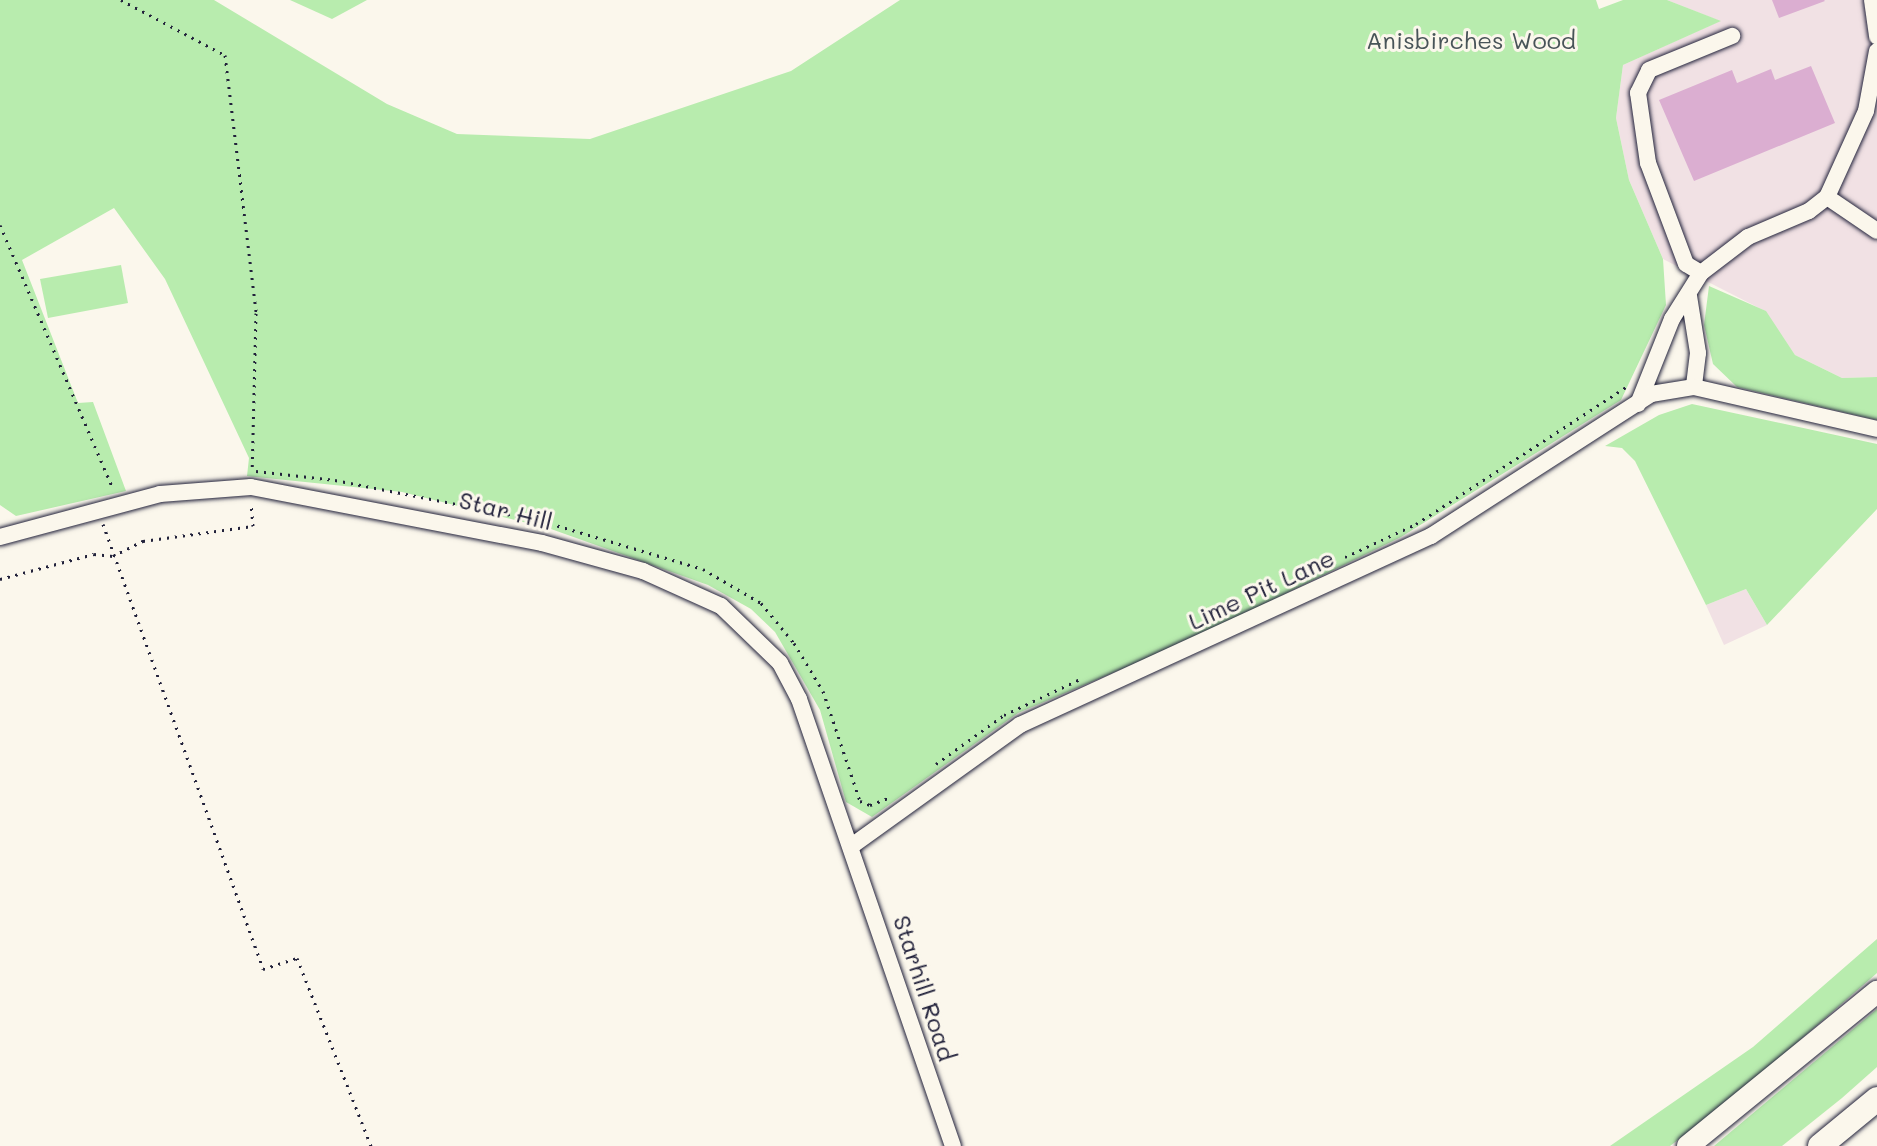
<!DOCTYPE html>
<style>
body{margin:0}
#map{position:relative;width:1877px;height:1146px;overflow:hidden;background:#fbf7ec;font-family:Mali,sans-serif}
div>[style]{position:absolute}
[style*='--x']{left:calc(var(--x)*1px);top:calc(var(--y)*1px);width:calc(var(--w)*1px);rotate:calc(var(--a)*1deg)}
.built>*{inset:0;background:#f1e1e4}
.green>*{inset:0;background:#b8ecae}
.building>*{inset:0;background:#dbaed1}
.path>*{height:3px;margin-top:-1.5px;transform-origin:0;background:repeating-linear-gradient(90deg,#22223b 0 2px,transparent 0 8px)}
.roads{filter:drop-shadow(0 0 2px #22223b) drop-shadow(0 0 2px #22223b)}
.minor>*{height:16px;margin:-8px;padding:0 8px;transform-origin:8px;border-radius:8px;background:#fbf7ec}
.major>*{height:22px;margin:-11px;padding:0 11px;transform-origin:11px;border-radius:11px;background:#fbf7ec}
.highway>*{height:24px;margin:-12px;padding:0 12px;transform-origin:12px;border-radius:12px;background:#fbf7ec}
span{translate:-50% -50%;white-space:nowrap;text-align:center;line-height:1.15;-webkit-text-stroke:6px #fbf7ec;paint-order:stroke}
.park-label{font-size:24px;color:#485458}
.street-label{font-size:24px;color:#22223b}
</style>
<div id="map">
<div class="built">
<i style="clip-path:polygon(1667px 0,1877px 0,1877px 377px,1842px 378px,1795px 355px,1765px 311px,1663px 259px,1629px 180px,1616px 118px,1623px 65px,1720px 21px)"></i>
<i style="clip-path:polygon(1746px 589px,1767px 625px,1724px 645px,1706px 605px)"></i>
</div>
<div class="green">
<i style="clip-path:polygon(0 0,214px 0,387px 104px,457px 134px,590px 139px,791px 71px,900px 0,1596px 0,1599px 9px,1623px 0,1667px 0,1721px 21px,1623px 65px,1616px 118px,1629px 180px,1663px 259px,1666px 305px,1621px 400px,1401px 537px,1195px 638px,1018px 713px,872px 817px,846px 802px,820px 710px,775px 632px,751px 609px,708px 585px,551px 529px,402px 492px,247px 476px,249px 458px,165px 279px,114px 208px,22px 260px,78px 403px,93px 402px,126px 491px,16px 516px,0 505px)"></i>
<i style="clip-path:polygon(290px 0,367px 0,332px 19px)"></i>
<i style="clip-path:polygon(121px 265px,128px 303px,48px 318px,40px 279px)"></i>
<i style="clip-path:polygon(1709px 286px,1766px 311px,1795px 355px,1842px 378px,1877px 377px,1877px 420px,1737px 387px,1713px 364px,1704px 325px)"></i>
<i style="clip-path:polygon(1692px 404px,1877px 444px,1877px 509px,1767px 625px,1746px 589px,1706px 605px,1635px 461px,1622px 448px,1605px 446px,1659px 415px)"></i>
<i style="clip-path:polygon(1877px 939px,1877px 973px,1737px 1095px,1670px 1146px,1610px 1146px,1753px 1047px)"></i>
<i style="clip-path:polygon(1877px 1009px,1877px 1067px,1842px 1098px,1782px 1146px,1714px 1146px)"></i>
</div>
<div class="building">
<i style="clip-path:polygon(1772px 0,1824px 0,1825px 1px,1779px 18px)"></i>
<i style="clip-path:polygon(1811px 66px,1835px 123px,1694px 181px,1659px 100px,1732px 70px,1737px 83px,1771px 69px,1775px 80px)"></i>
</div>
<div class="path">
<i style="--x:121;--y:0;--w:118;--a:27.9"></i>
<i style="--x:225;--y:55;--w:260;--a:83.1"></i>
<i style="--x:256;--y:313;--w:159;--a:91.4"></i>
<i style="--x:0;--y:225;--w:287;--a:66.8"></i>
<i style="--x:256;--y:471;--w:80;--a:6.5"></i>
<i style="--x:335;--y:480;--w:211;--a:11.2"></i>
<i style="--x:542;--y:521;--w:168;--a:16.6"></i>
<i style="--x:703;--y:569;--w:67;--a:30.4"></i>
<i style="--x:761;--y:603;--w:52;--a:50.5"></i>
<i style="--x:794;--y:643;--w:56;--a:58.9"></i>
<i style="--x:823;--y:691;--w:116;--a:71.4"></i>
<i style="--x:860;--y:801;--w:11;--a:22"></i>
<i style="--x:870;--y:805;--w:22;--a:-21"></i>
<i style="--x:103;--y:524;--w:473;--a:70.2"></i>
<i style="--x:263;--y:969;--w:36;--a:-18"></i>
<i style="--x:297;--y:958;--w:202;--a:68.5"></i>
<i style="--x:1345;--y:557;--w:78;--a:-24.9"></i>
<i style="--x:1416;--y:524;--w:253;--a:-33.1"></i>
<i style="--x:0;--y:579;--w:97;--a:-14.9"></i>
<i style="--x:94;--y:554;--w:19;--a:6"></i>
<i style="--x:113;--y:556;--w:34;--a:-27"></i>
<i style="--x:143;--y:541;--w:111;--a:-7.8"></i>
<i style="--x:253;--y:526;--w:22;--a:-95"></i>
<i style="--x:936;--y:764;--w:84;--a:-35.8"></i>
<i style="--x:1004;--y:715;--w:84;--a:-25.3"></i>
</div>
<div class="roads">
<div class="minor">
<i style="--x:1872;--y:0;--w:37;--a:82"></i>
<i style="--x:1827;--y:197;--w:60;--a:34.2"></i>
<i style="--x:1701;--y:273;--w:17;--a:-149"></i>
<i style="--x:1686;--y:264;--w:108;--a:-110.6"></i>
<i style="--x:1648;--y:163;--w:71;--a:-98.1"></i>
<i style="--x:1638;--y:93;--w:25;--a:-64"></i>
<i style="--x:1649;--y:70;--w:90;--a:-22.3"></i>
<i style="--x:1689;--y:296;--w:58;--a:81"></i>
<i style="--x:1698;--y:353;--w:34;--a:97"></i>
<i style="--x:1638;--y:404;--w:92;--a:-68.2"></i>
<i style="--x:1672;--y:319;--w:54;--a:-57.8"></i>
<i style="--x:1701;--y:273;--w:59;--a:-37.5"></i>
<i style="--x:1748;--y:237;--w:66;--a:-23.1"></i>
<i style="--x:1809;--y:211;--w:23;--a:-38"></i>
<i style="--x:1827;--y:197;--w:94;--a:-65.6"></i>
<i style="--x:1866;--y:111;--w:61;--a:-79.6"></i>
<i style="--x:0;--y:537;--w:166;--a:-15"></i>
<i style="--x:160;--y:494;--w:91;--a:-4.4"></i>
<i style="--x:251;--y:487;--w:296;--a:10.9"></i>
<i style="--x:542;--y:543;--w:105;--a:15.5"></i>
<i style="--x:643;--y:571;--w:85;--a:24.2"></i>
<i style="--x:721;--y:606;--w:82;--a:44"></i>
<i style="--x:780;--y:663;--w:41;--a:62.2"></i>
<i style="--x:799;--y:699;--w:473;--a:71"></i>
<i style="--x:853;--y:845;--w:206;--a:-35.7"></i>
<i style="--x:1020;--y:725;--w:452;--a:-24.7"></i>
<i style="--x:1431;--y:536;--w:262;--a:-32.8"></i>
<i style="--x:1651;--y:394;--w:44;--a:-9.2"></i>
<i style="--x:1694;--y:387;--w:188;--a:12.9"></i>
</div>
<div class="major">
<i style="--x:1688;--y:1146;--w:244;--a:-39.2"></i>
</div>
<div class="highway">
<i style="--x:1820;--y:1146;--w:74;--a:-39.5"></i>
</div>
</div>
<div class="park-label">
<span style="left:1471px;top:40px">Anisbirches Wood</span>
</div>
<div class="street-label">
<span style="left:506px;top:510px;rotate:14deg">Star Hill</span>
<span style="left:1261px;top:589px;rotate:-25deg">Lime Pit Lane</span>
<span style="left:925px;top:988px;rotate:72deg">Starhill Road</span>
</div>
</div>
